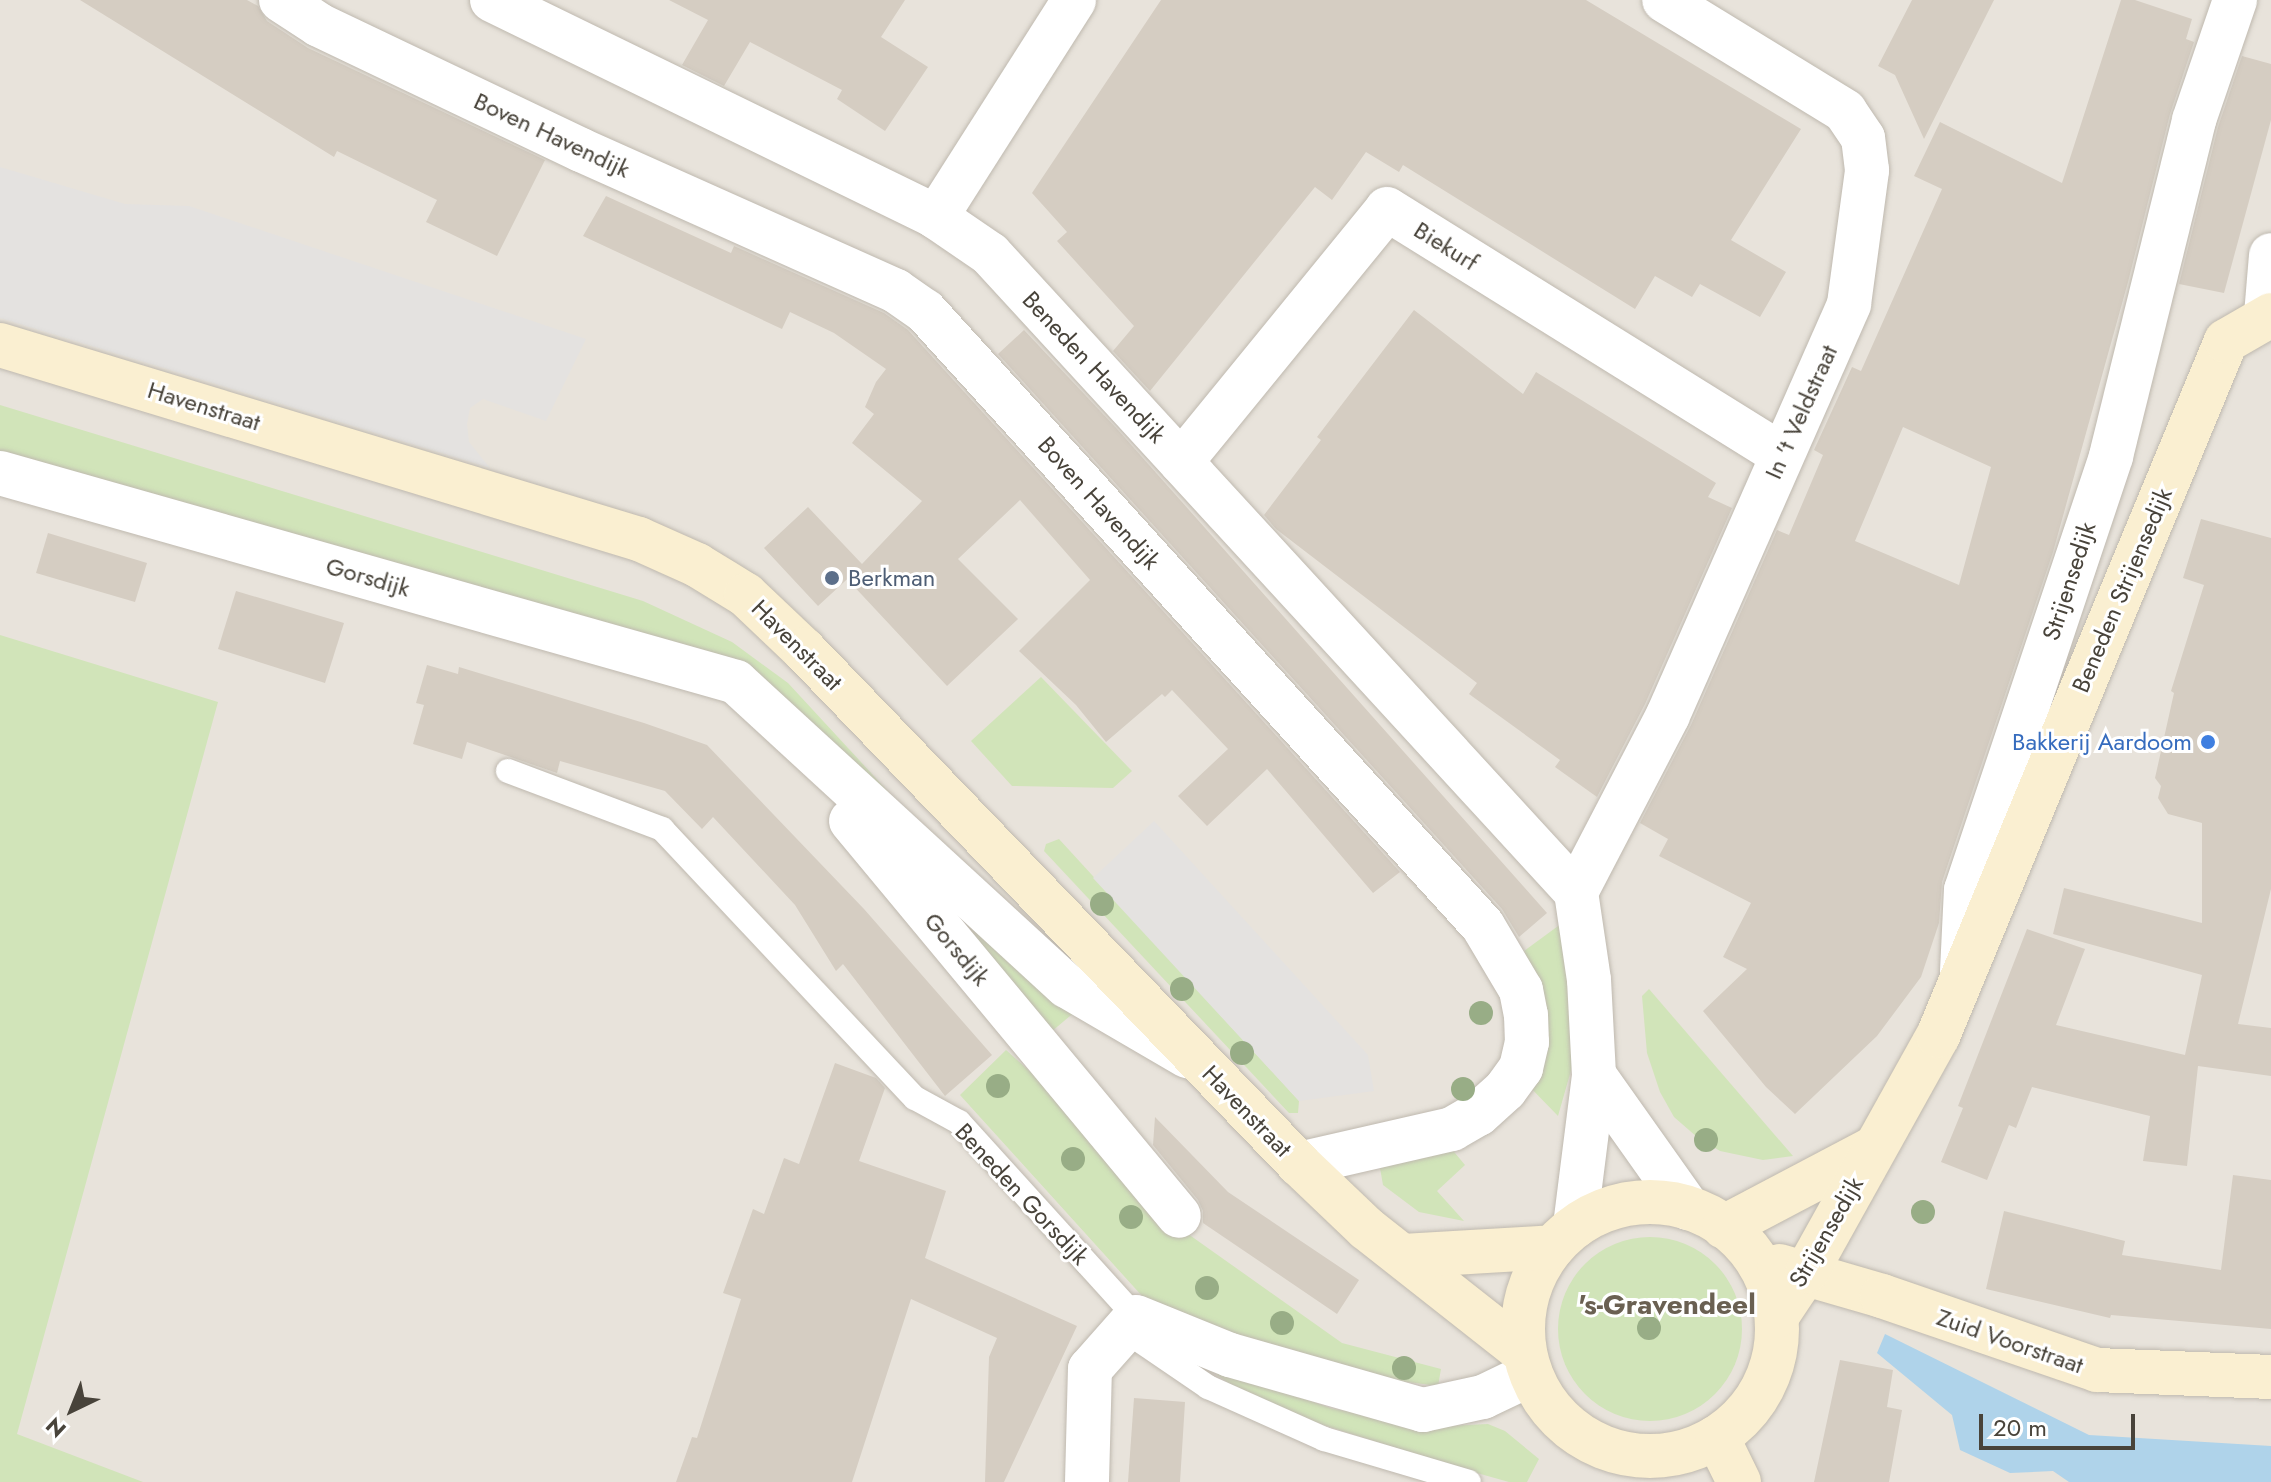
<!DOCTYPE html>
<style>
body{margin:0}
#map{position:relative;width:2271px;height:1482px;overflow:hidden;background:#f4f2ec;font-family:Jost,sans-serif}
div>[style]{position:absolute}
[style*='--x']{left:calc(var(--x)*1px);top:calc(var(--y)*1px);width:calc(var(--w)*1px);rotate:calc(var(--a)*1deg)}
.residential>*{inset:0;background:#e8e3db}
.green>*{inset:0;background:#d1e4b9}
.round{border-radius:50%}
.parking>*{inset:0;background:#e4e2e0}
.water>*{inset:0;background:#afd3ea}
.building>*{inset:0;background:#d5cdc2}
.roads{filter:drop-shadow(0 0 2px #bfb9af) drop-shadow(0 0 2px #bfb9af)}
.lane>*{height:24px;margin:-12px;padding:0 12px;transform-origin:12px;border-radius:12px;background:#fff}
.street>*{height:44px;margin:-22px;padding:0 22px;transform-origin:22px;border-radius:22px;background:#fff}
.secondary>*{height:44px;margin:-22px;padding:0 22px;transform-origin:22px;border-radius:22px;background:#faefd1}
.secondary>.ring{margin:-22px;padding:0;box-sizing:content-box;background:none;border:44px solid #faefd1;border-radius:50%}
.trees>*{width:24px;height:24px;margin:-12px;border-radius:50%;background:#98ad86}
.dots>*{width:22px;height:22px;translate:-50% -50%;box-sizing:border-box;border:4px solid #fff;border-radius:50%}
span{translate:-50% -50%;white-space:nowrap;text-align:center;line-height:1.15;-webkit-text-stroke:6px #fff;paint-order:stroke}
.street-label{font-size:24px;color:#48433a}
.service-label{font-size:24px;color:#4e5e75}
.left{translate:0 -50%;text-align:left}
.shop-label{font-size:24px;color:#366cbe}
.right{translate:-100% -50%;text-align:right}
.quarter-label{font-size:28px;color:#6a6052;font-weight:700}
.north{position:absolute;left:32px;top:1370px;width:80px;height:80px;-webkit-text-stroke:6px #fff;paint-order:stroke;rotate:223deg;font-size:22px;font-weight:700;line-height:32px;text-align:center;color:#48433a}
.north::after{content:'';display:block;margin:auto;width:28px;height:36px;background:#48433a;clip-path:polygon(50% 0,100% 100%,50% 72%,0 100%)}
.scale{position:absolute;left:1979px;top:1414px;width:156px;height:36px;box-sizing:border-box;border:4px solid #48433a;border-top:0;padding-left:10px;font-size:24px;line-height:28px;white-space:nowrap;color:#48433a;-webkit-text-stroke:6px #fff;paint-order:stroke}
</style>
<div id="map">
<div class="residential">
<i style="clip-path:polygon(0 0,2271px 0,2271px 1482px,0 1482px)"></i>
</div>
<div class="green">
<i style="clip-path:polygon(0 405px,643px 601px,732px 642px,788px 683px,908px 813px,759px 712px,0 467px)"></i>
<i style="clip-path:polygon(0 635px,218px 702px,17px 1434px,143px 1482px,0 1482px)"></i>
<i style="clip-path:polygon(1041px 677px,1132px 771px,1113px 788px,1012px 786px,971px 741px)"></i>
<i style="clip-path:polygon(878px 831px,1076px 1011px,1045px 1037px)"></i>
<i style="clip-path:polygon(1059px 839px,1299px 1101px,1298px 1113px,1289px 1113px,1044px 851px,1046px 844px)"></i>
<i style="clip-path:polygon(1569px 918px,1574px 1060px,1558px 1116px,1524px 1081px,1535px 979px,1524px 951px)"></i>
<i style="clip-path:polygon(1649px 989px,1793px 1156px,1763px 1160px,1720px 1151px,1697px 1137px,1674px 1117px,1660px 1092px,1647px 1053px,1642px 996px)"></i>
<i style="clip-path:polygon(1006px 1050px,1100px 1134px,1174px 1224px,1342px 1343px,1441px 1369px,1438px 1386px,1347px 1374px,1175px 1312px,1143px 1297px,960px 1095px)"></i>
<i style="clip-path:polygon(1445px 1141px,1465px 1165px,1437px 1191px,1464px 1221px,1419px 1212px,1383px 1185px,1380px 1168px)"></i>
<i class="round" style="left:1558px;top:1237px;width:184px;height:184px"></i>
<i style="clip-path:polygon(1220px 1368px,1333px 1409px,1447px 1426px,1488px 1424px,1505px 1431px,1539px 1459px,1527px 1482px,1509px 1482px,1452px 1466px,1311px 1421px,1245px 1394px,1217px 1375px)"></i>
</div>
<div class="parking">
<i style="clip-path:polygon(0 167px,125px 204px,189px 206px,586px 339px,546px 421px,483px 399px,470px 408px,467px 424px,469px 442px,490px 468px,0 318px)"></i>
<i style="clip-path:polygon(1154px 821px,1368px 1055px,1374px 1091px,1299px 1101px,1093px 878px)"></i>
</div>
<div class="water">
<i style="clip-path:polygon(1885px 1334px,2089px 1435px,2271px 1446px,2271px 1482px,2069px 1482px,2053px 1471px,2010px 1473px,1960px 1450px,1952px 1415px,1877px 1353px)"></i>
</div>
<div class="building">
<i style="clip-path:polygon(80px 0,247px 0,258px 6px,267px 21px,308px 48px,545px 160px,497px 256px,426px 222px,437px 200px,337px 151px,334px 157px)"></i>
<i style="clip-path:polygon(669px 0,905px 0,881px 37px,928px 67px,885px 131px,837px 99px,842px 90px,750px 42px,724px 86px,682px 65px,708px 20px)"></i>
<i style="clip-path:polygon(1161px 0,1586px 0,1801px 129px,1731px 240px,1786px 272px,1760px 317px,1700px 284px,1692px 297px,1655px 276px,1635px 309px,1403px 165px,1399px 172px,1366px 152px,1332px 200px,1315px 187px,1150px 391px,1113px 351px,1134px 326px,1057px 241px,1067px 232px,1032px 193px)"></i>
<i style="clip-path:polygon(1912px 0,1994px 0,1924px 139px,1895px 75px,1878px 66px)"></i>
<i style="clip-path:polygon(evenodd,2121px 0,2135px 0,2192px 19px,2186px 39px,2194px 42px,2170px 114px,2128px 282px,2053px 552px,1942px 882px,1939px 923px,1921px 977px,1877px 1036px,1795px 1114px,1766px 1087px,1703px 1011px,1747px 969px,1723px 957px,1751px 903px,1659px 856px,1668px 839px,1640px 823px,1691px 725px,1777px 530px,1789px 535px,1823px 455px,1814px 450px,1852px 367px,1861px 371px,1942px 189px,1914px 176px,1940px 122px,2062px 183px,2121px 0,1903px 427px,1991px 467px,1959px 585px,1855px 541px,1903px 427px)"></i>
<i style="clip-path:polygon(2242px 56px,2271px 64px,2271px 120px,2224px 293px,2179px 284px,2218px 127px)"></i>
<i style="clip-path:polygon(606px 196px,731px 253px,734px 246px,884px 313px,908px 330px,1400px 872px,1373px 893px,1267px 769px,1207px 826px,1178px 796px,1228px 749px,1172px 690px,1165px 697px,1162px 694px,1106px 742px,1076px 705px,1019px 651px,1090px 580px,1020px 500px,958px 559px,1018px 619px,947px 686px,848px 580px,856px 571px,818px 606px,764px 548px,808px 507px,862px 564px,922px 501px,852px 443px,874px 414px,865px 407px,876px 382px,886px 369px,834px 333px,790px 312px,782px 329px,583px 236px)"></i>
<i style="clip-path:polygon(1414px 310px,1523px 394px,1536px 372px,1716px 483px,1708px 497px,1732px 508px,1645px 704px,1597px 797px,1555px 767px,1560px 760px,1469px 694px,1477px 683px,1276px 529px,1264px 515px,1321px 440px,1317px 437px)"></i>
<i style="clip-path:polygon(1024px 330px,1118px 430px,1547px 913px,1519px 937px,1502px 909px,998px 354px)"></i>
<i style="clip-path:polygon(2201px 519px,2271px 538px,2271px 889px,2238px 1024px,2271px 1028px,2271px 1076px,2198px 1066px,2187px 1166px,2143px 1161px,2150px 1116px,2032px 1087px,2016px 1128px,2009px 1125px,1987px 1180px,1941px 1162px,1963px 1108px,1958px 1106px,2027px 929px,2085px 949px,2056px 1025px,2185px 1055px,2202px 975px,2053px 934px,2064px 888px,2202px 923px,2202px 823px,2168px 814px,2158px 798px,2161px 786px,2155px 778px,2174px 693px,2171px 691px,2204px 585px,2183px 578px)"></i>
<i style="clip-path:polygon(48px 533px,147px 563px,135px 602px,36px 573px)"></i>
<i style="clip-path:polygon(236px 591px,344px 623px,325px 683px,218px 649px)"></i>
<i style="clip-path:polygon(427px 665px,458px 674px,459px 667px,644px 723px,707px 745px,864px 909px,992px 1055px,945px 1096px,843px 964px,836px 971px,795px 905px,713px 817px,702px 829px,665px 791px,560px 761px,557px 773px,467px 742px,462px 759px,413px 744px,424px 705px,416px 703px)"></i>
<i style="clip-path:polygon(835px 1063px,876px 1078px,885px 1088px,859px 1161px,946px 1191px,925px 1258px,1077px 1326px,1004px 1482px,985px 1482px,989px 1357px,997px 1338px,911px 1299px,852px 1482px,676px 1482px,692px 1437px,697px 1438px,741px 1299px,723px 1293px,753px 1209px,764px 1214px,784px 1158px,799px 1164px)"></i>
<i style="clip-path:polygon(1155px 1117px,1228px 1192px,1359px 1280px,1337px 1314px,1203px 1223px,1203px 1211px,1198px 1200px,1153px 1145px)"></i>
<i style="clip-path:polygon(2233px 1175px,2271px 1180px,2271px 1329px,2111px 1315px,2110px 1318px,1986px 1289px,2004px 1211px,2125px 1241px,2122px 1255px,2221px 1270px)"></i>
<i style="clip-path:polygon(1840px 1360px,1893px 1370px,1887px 1407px,1902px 1410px,1889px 1482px,1814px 1482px)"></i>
<i style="clip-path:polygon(1134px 1398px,1185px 1402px,1180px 1482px,1128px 1482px)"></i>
</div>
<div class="roads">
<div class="lane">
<i style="--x:508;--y:771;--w:165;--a:20.6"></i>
<i style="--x:662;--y:829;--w:369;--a:46.8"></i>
<i style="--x:915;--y:1098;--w:50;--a:28.6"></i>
<i style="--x:959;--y:1122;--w:263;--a:47.8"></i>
<i style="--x:1123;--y:1329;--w:103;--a:34.3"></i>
<i style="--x:1208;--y:1387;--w:127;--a:24.1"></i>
<i style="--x:1324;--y:1439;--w:151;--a:16.5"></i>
</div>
<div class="street">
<i style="--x:281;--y:0;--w:45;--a:33.3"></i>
<i style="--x:319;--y:25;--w:290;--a:25.5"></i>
<i style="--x:581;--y:150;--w:345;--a:24.1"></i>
<i style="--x:896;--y:291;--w:35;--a:35"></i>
<i style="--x:925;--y:311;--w:830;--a:47.78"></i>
<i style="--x:1483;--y:926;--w:74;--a:59.3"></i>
<i style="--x:1521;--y:990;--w:25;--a:79"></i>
<i style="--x:1526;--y:1015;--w:27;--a:88"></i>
<i style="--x:1527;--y:1042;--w:27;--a:103"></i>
<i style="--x:1521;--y:1068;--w:27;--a:126"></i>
<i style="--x:1505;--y:1090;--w:36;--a:138"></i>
<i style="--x:1478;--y:1114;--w:30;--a:150"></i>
<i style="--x:1452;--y:1129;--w:157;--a:167.1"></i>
<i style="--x:492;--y:0;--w:494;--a:26"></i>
<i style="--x:936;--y:217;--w:65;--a:34.4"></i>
<i style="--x:990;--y:254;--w:866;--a:47.43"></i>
<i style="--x:936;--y:217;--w:257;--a:-57.5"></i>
<i style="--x:2266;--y:315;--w:60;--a:-85.2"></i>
<i style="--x:1181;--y:462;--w:326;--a:-50.8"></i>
<i style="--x:1387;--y:209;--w:465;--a:31.9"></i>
<i style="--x:0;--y:473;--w:765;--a:15.85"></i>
<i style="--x:736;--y:682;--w:449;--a:42.6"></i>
<i style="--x:1067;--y:986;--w:139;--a:30.3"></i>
<i style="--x:851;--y:821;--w:513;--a:50.29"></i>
<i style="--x:1576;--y:892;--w:199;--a:-62.5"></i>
<i style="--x:1668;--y:715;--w:449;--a:-66.2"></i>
<i style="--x:1849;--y:304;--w:135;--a:-82.3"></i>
<i style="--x:1867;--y:170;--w:32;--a:-97"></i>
<i style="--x:1863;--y:138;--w:32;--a:-124"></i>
<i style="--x:1845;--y:111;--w:212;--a:-148.5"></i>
<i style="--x:1962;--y:971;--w:81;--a:-87.2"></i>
<i style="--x:1966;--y:890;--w:458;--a:-71.5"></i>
<i style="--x:2111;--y:456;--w:346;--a:-76.1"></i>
<i style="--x:2194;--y:120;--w:127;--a:-71.1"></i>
<i style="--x:1594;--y:1075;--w:163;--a:54.7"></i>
<i style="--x:1575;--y:1226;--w:152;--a:-82.8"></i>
<i style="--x:1594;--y:1075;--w:95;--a:-93"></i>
<i style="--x:1589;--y:980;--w:89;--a:-98.4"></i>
<i style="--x:1087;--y:1482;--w:113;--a:-88.5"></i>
<i style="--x:1090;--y:1369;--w:69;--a:-48.5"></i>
<i style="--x:1136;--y:1317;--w:101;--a:22"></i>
<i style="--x:1230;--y:1355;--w:201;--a:15.9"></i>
<i style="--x:1423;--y:1410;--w:61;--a:-12.2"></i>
<i style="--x:1483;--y:1397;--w:53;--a:-25.6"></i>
</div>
<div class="secondary">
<i style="--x:0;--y:345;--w:668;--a:16.89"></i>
<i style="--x:639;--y:539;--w:64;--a:24.1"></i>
<i style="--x:697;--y:565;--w:57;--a:31.5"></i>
<i style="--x:746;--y:595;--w:80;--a:43.5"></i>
<i style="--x:804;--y:650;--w:714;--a:46.08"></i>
<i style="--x:1299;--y:1164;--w:93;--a:43.7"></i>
<i style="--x:1366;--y:1228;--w:202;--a:38.2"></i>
<i class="ring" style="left:1523px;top:1202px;width:210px;height:210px"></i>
<i style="--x:1724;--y:1227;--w:170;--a:-27.8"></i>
<i style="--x:1403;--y:1256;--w:150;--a:-3.4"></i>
<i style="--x:1779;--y:1266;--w:107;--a:16.2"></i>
<i style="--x:1882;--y:1296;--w:227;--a:19"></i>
<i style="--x:2097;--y:1370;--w:174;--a:2.3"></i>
<i style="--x:1777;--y:1316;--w:54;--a:-56.3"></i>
<i style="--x:1807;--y:1271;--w:269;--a:-60.9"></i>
<i style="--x:1938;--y:1036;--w:752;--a:-67.49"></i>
<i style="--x:2226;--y:341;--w:52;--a:-30"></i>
<i style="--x:1717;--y:1437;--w:50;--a:63.9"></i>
</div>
</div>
<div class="trees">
<i style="left:1102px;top:904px"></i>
<i style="left:1182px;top:989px"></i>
<i style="left:1481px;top:1013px"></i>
<i style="left:1242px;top:1053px"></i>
<i style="left:998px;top:1086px"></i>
<i style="left:1463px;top:1089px"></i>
<i style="left:1706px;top:1140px"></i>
<i style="left:1073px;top:1159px"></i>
<i style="left:1923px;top:1212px"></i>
<i style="left:1131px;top:1217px"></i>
<i style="left:1207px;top:1288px"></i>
<i style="left:1282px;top:1323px"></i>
<i style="left:1649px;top:1328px"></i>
<i style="left:1404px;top:1368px"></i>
</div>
<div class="dots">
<i style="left:832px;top:578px;background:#5c6f8a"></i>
<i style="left:2208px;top:742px;background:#3f7fe0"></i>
</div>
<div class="street-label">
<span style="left:552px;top:135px;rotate:25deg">Boven Havendijk</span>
<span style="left:1446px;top:246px;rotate:32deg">Biekurf</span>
<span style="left:1094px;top:367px;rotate:47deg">Beneden Havendijk</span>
<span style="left:204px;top:406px;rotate:17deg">Havenstraat</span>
<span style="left:1801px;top:412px;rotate:-66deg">In 't Veldstraat</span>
<span style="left:1099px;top:503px;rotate:48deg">Boven Havendijk</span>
<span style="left:368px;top:577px;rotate:16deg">Gorsdijk</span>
<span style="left:2069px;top:581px;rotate:-72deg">Strijensedijk</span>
<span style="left:2122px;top:590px;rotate:-67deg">Beneden Strijensedijk</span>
<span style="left:797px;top:645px;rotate:45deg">Havenstraat</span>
<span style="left:957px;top:949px;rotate:50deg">Gorsdijk</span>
<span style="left:1247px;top:1111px;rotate:46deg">Havenstraat</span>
<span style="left:1022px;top:1194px;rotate:47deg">Beneden Gorsdijk</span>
<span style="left:1826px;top:1232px;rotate:-60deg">Strijensedijk</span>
<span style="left:2010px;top:1341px;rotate:19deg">Zuid Voorstraat</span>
</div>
<div class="service-label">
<span class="left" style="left:848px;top:578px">Berkman</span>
</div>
<div class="shop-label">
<span class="right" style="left:2192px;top:742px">Bakkerij Aardoom</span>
</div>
<div class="quarter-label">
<span style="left:1667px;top:1305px">'s-Gravendeel</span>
</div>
<div class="north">N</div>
<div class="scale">20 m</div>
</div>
